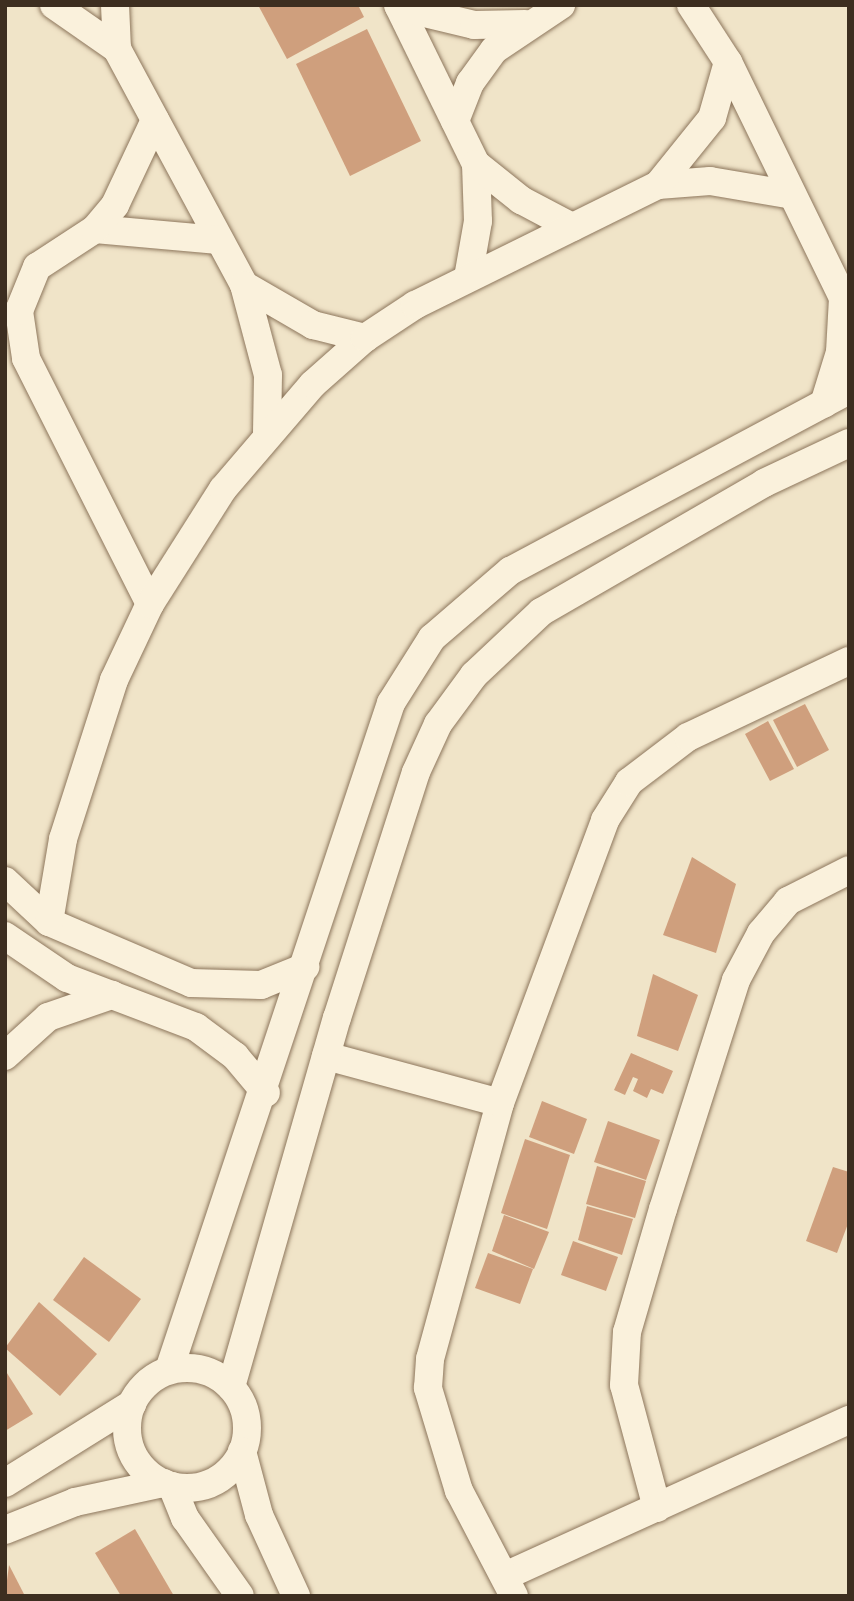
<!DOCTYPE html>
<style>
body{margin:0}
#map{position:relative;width:854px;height:1601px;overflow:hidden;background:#f0e4c8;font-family:"Noto Serif",serif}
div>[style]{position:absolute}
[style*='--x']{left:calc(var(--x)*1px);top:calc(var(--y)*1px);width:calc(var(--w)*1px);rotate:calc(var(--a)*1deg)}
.building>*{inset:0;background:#cf9f7d}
.roads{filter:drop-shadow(0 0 2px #8d765c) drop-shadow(0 0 2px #8d765c)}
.street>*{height:28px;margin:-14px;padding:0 14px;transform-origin:14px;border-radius:14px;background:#faf1dc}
.street>.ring{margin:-14px;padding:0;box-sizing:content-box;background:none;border:28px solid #faf1dc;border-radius:50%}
span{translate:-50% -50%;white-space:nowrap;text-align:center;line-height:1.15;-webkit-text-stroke:5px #f7eed8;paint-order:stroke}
.frame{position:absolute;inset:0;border:7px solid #3d2e20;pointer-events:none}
</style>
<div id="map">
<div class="building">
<i style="clip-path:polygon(258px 5px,358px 5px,364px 17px,287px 59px)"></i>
<i style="clip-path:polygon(367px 29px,421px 141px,350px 176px,296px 64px)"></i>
<i style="clip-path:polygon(805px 704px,829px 750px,797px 767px,773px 720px)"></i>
<i style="clip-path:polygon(768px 721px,794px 769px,770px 781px,745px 734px)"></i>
<i style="clip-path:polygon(692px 857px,736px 884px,716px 953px,663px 935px)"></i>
<i style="clip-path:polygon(653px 974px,698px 995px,678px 1051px,637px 1036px)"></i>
<i style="clip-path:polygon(631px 1053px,673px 1071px,663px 1094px,651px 1089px,647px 1098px,633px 1091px,638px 1079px,633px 1077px,625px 1095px,614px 1090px)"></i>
<i style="clip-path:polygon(542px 1101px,587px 1119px,574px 1154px,529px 1137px)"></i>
<i style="clip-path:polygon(608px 1121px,660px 1140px,646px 1180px,594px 1162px)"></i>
<i style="clip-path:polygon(525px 1139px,570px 1155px,547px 1229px,501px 1213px)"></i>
<i style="clip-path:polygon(597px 1166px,646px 1181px,635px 1218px,586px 1204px)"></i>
<i style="clip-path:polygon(833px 1167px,849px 1172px,849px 1221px,837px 1253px,806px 1241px)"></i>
<i style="clip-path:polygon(587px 1206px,633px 1219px,622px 1255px,578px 1240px)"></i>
<i style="clip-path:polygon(504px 1215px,549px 1232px,534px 1269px,492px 1251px)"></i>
<i style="clip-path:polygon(573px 1241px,618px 1257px,606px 1291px,561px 1275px)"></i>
<i style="clip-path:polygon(488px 1253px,533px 1269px,520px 1304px,475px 1288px)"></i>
<i style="clip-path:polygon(84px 1257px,141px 1299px,109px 1342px,53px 1300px)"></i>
<i style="clip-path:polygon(39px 1302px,97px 1354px,60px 1396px,5px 1348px)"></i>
<i style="clip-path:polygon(5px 1370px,33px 1414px,5px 1431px)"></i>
<i style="clip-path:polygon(135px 1529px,174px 1596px,121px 1596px,95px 1553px)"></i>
<i style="clip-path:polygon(9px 1565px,25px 1596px,5px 1596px)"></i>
</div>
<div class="roads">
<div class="street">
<i style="--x:54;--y:5;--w:77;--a:34.9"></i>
<i style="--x:117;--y:49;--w:268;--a:61.7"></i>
<i style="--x:244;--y:285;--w:93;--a:75.1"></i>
<i style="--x:268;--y:375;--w:60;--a:91"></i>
<i style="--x:115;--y:5;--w:44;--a:87.4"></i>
<i style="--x:398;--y:5;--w:177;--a:63.9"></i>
<i style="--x:476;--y:164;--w:57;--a:88"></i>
<i style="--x:478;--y:221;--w:58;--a:100"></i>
<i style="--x:691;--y:5;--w:68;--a:57"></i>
<i style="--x:728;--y:62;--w:263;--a:64"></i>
<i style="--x:843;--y:298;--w:54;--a:93.2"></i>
<i style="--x:840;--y:352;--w:54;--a:107.1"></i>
<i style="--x:399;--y:7;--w:77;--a:13.5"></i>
<i style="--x:474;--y:25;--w:51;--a:-1.1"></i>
<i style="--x:455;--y:121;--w:41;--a:-68.5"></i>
<i style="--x:470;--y:83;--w:41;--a:-54"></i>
<i style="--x:494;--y:50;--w:81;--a:-33.9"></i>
<i style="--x:476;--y:164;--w:58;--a:38.7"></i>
<i style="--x:521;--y:200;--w:58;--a:27.9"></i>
<i style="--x:658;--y:185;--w:52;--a:-4.4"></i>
<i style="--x:710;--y:181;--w:78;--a:9.6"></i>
<i style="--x:95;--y:229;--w:124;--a:5.1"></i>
<i style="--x:244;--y:285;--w:80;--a:30.1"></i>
<i style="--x:313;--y:325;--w:54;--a:14"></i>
<i style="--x:150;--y:604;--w:275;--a:-116.8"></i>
<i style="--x:26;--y:358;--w:48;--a:-98.5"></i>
<i style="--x:19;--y:311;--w:48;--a:-67.8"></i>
<i style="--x:37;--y:267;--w:69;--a:-33.2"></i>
<i style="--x:95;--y:229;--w:31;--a:-50"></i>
<i style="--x:115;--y:205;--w:94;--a:-64.8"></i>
<i style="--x:5;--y:881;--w:60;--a:43"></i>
<i style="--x:49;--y:922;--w:155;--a:23.2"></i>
<i style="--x:191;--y:983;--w:70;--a:1.6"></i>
<i style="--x:261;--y:985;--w:48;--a:-22.2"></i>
<i style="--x:49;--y:922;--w:84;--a:-80.4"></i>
<i style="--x:63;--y:839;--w:167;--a:-72.2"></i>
<i style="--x:114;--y:680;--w:84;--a:-64.7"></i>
<i style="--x:150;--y:604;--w:136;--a:-57.6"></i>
<i style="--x:223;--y:489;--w:138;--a:-49.4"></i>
<i style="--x:313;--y:384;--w:69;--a:-41.5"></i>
<i style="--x:365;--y:338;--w:60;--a:-33.4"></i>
<i style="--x:415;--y:305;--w:271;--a:-26.3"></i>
<i style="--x:658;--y:185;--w:86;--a:-51.1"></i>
<i style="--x:712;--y:118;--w:58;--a:-74.1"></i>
<i style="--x:5;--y:936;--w:75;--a:34.1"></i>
<i style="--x:67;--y:978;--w:138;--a:20.8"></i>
<i style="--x:196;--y:1027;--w:49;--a:36.6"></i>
<i style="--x:235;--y:1056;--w:48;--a:50"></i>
<i style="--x:5;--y:1056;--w:58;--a:-42.2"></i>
<i style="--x:48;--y:1017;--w:68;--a:-19"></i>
<i style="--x:326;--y:1056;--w:180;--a:15.1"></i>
<i class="ring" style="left:127px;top:1368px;width:92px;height:92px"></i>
<i style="--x:169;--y:1370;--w:703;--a:-71.59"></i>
<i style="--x:391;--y:703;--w:77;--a:-57.8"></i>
<i style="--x:432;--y:638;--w:103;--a:-40.7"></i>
<i style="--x:510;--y:571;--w:384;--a:-28.1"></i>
<i style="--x:231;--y:1387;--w:384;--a:-74"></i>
<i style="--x:337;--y:1018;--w:258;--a:-72.2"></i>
<i style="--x:416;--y:772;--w:53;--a:-65.4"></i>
<i style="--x:438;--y:724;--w:61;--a:-53.7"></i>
<i style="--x:474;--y:675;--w:92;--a:-43.2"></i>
<i style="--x:541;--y:612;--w:258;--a:-30"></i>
<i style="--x:764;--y:483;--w:94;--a:-25.2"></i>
<i style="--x:242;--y:1451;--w:66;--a:75.1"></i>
<i style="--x:259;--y:1515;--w:89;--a:65.4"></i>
<i style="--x:5;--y:1483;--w:150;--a:-31.9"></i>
<i style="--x:172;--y:1486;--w:35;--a:68"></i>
<i style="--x:185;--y:1518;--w:95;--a:54.8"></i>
<i style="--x:657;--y:1508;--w:127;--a:-105"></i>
<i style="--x:624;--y:1385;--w:53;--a:-86.8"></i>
<i style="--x:627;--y:1332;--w:128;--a:-73.7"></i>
<i style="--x:663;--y:1209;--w:240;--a:-72.3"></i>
<i style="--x:736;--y:980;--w:53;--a:-62"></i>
<i style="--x:761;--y:933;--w:42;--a:-49.8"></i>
<i style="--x:788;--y:901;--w:68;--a:-26.9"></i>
<i style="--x:5;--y:1530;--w:75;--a:-21.8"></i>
<i style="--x:75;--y:1502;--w:91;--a:-12.1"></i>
<i style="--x:505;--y:1576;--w:378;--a:-24.4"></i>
<i style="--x:514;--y:1596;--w:119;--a:-117.6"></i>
<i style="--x:459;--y:1491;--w:108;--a:-106.8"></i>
<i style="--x:428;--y:1388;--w:29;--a:-86"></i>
<i style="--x:430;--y:1359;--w:265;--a:-74.7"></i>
<i style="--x:500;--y:1103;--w:302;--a:-69.6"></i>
<i style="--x:605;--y:820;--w:45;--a:-57.7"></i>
<i style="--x:629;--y:782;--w:74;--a:-37.3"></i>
<i style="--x:688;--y:737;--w:178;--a:-25.3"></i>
</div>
</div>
<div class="frame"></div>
</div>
